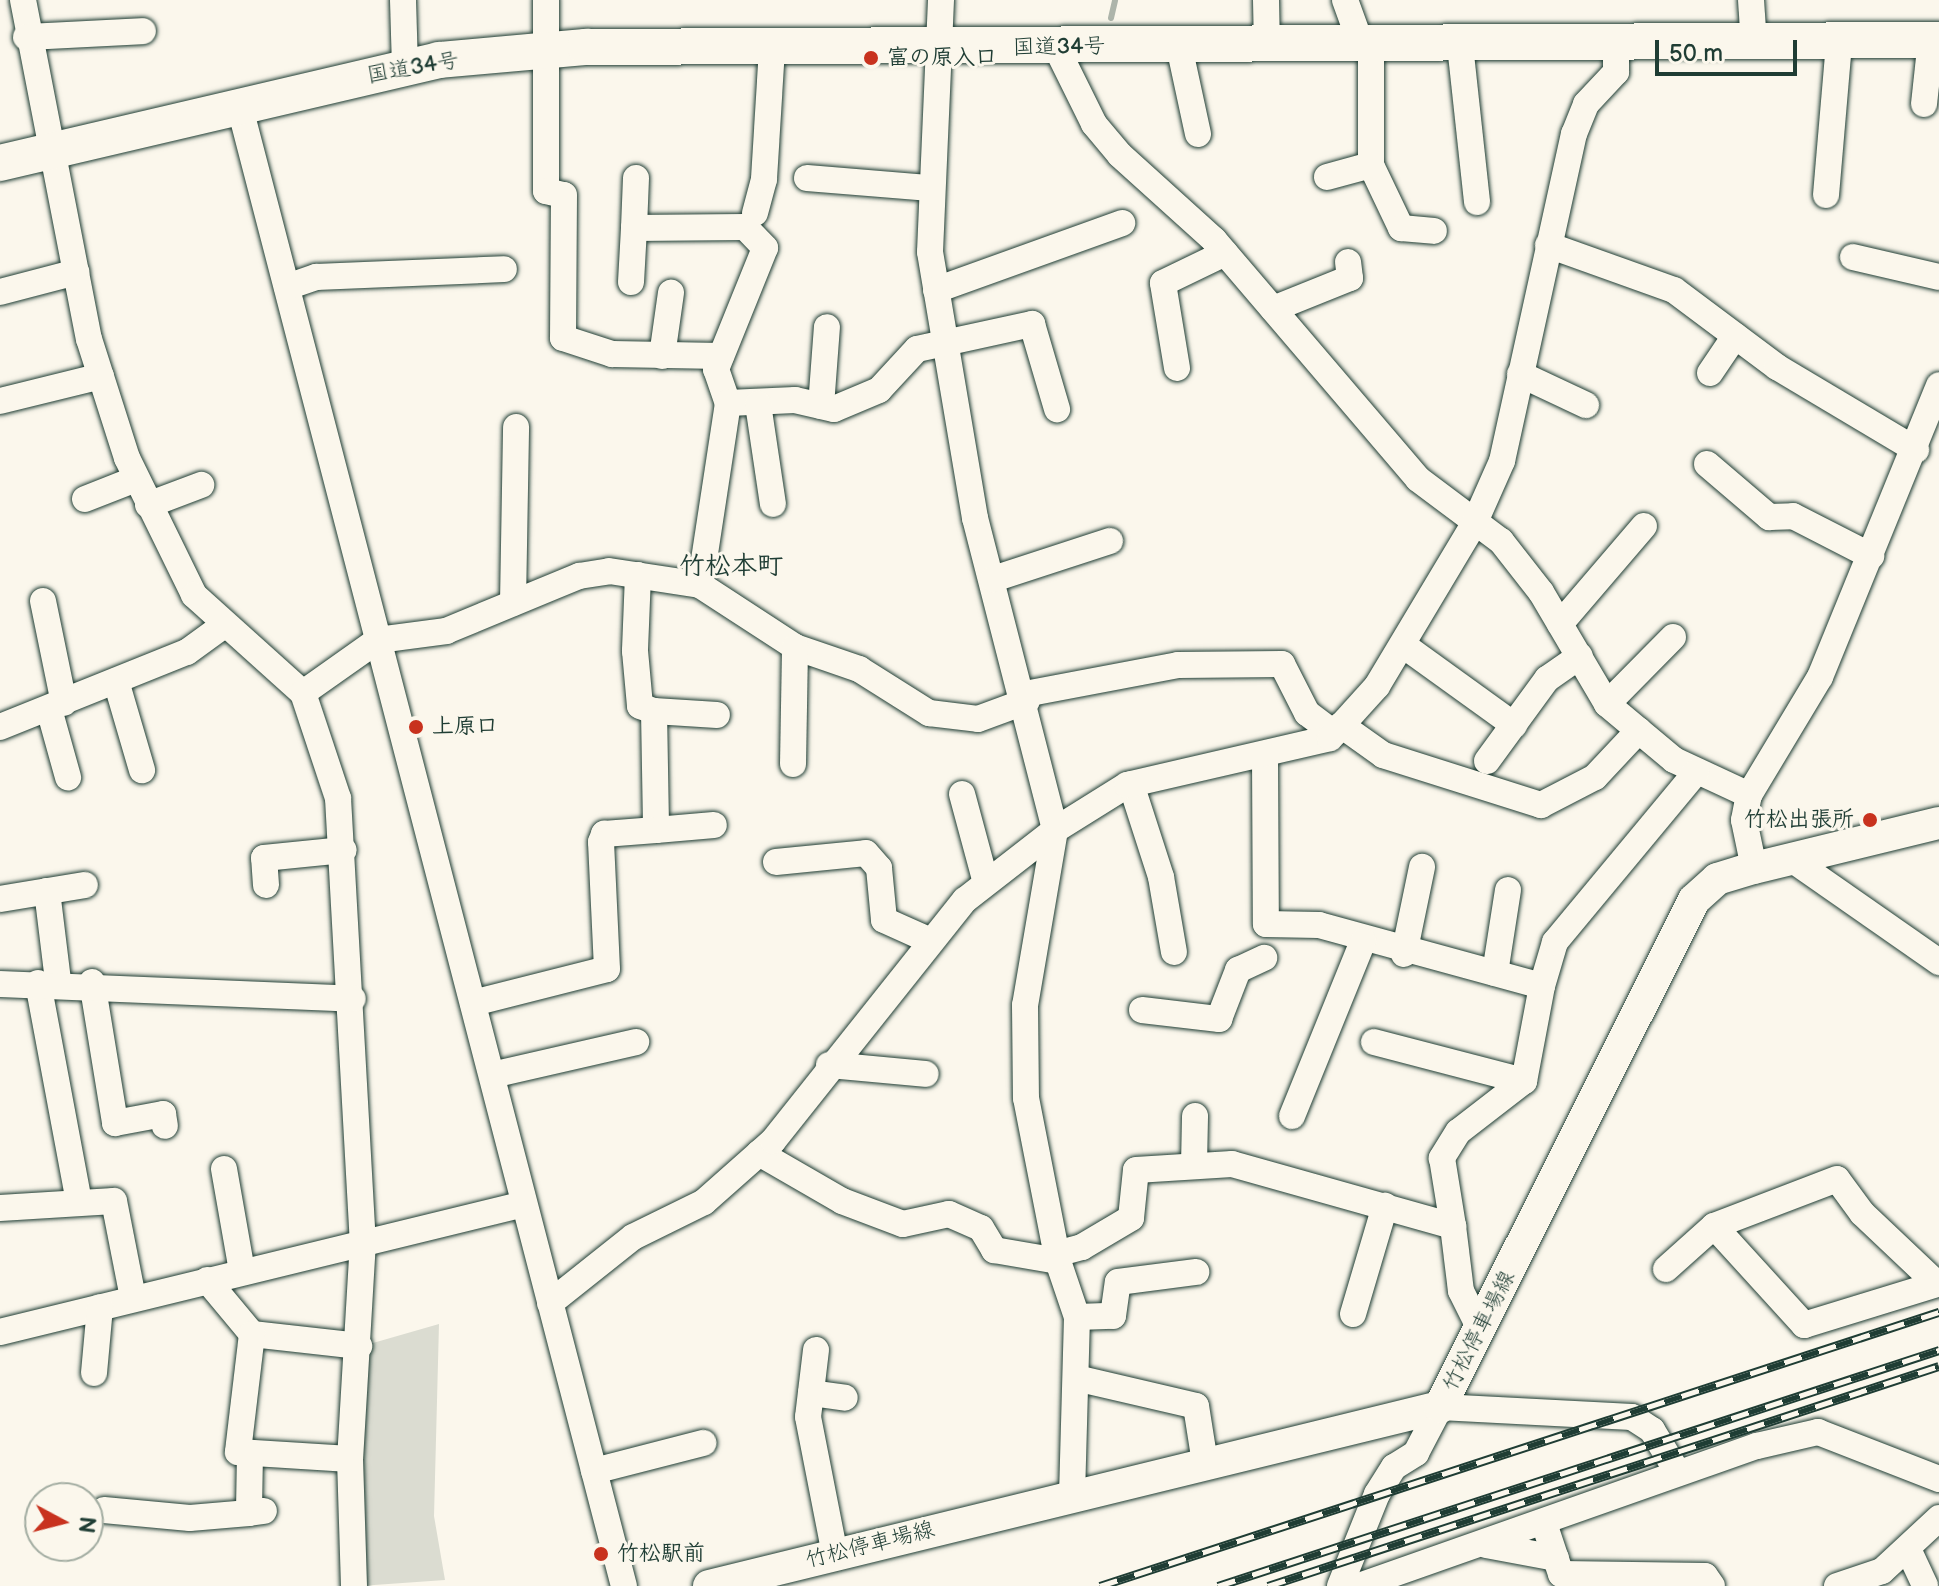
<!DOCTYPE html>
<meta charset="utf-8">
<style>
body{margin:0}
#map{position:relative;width:1939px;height:1586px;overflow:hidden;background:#fbf7ec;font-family:"Balsamiq Sans","Klee One",sans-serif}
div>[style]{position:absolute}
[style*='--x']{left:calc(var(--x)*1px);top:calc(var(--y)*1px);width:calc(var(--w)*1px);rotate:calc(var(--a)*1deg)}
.green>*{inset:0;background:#dbdcd1}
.stream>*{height:6px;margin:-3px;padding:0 3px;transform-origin:3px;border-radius:3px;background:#adb4aa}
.roads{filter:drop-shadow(0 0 2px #1f3d34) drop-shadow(0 0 2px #1f3d34)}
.minor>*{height:26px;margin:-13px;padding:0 13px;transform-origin:13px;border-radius:13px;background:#fbf7ec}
.major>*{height:32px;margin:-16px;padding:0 16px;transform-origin:16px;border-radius:16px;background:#fbf7ec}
.highway>*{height:36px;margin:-18px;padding:0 18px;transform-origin:18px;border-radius:18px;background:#fbf7ec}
.rail>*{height:9px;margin-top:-4.5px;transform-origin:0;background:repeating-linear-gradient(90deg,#fbf7ec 0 18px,#1f3d34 0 36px);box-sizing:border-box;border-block:2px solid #1f3d34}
.dots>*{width:22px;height:22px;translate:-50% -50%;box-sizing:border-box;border:4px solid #fbf7ec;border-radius:50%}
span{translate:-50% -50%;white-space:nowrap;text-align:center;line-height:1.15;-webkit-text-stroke:6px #fbf7ec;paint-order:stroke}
.street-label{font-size:22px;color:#1f3d34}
.poi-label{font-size:22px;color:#1f3d34;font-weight:700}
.left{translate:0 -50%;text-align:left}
.right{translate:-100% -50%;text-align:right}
.quarter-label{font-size:26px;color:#1f3d34;font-weight:700}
.north{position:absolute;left:24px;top:1482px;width:80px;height:80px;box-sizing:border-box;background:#fbf7ec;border:2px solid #a3ada2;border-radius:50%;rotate:97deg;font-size:22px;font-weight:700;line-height:32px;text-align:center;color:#1f3d34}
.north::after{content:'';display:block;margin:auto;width:28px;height:36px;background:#c8321e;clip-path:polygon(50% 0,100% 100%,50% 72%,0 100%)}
.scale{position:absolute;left:1655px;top:40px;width:142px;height:36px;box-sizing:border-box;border:4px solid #1f3d34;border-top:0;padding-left:10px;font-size:24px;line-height:28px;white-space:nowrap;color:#1f3d34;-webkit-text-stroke:6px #fbf7ec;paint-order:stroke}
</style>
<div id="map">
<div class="green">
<i style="clip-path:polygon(439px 1324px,434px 1516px,445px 1580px,360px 1586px,366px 1345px)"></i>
</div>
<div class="stream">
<i style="--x:1111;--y:18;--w:18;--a:-77"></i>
</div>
<div class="roads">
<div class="minor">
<i style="--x:23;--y:0;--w:345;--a:79"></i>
<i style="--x:89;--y:339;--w:125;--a:72.3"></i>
<i style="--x:127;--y:458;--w:153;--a:63.9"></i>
<i style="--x:194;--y:595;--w:147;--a:42"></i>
<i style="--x:303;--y:693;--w:111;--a:71.6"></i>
<i style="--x:338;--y:798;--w:444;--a:86.8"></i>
<i style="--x:363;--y:1241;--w:218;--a:93.4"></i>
<i style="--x:350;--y:1459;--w:127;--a:88.2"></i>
<i style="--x:403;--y:0;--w:68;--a:88.3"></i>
<i style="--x:546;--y:0;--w:191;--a:90"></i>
<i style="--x:546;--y:191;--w:18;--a:13"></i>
<i style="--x:564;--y:195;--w:143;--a:90.4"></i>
<i style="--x:563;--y:338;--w:52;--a:18.1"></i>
<i style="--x:612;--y:354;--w:109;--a:1.1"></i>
<i style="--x:941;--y:0;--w:252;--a:92.5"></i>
<i style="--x:930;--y:252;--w:270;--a:80.4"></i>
<i style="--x:975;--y:518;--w:322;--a:75.6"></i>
<i style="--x:1055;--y:830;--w:178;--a:99.7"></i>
<i style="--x:1025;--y:1005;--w:93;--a:89.4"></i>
<i style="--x:1026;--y:1098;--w:166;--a:78.9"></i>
<i style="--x:1058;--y:1261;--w:59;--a:71.3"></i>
<i style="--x:1077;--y:1317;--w:176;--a:91.6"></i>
<i style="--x:1266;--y:0;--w:46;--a:88.8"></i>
<i style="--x:1345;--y:0;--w:50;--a:70.1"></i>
<i style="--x:1751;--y:0;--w:44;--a:86.1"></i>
<i style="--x:26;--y:37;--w:117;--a:-2.9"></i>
<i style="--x:1460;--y:45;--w:158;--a:83.8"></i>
<i style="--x:1179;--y:46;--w:90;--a:77.8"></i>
<i style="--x:1056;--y:47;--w:86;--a:63.7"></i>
<i style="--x:1094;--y:124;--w:40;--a:50"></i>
<i style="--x:1120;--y:155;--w:127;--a:42.1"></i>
<i style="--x:1214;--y:240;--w:314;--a:49.5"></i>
<i style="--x:1418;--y:479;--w:104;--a:36.8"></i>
<i style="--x:1501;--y:541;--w:65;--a:51.9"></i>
<i style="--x:1541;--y:592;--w:130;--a:59.5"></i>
<i style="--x:1607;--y:704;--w:87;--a:39.9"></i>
<i style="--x:1674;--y:760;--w:83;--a:25"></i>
<i style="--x:239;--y:104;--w:1531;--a:75.44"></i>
<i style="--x:1924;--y:104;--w:64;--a:-83.8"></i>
<i style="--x:1371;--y:165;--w:70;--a:64.5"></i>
<i style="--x:1401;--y:228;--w:33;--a:5"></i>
<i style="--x:1327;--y:177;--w:46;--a:-15.3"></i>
<i style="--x:1371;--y:165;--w:118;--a:-90"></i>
<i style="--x:636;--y:178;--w:50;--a:92.3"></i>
<i style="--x:634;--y:228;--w:111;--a:-0.5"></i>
<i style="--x:745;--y:227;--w:29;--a:46"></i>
<i style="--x:765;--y:248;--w:131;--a:112"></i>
<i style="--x:716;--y:369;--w:36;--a:71"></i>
<i style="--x:728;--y:403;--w:184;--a:98.7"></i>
<i style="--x:807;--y:178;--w:121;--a:4.7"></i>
<i style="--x:1826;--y:195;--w:154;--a:-85.1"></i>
<i style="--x:755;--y:213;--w:35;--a:-75"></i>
<i style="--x:764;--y:179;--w:129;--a:-86.5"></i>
<i style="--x:1548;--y:245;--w:134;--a:19.7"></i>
<i style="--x:1674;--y:290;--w:129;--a:36.8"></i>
<i style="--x:1777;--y:367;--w:162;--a:30.8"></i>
<i style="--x:1853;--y:257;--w:88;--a:13.1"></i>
<i style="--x:631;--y:282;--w:54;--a:-86.8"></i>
<i style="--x:287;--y:287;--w:31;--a:-19"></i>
<i style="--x:316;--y:277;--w:188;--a:-2.4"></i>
<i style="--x:936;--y:290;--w:198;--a:-19.8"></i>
<i style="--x:0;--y:292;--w:79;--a:-14.7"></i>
<i style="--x:1273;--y:309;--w:83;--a:-21.9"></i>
<i style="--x:1350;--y:278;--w:16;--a:-97"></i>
<i style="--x:662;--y:356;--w:64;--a:-81.9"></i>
<i style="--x:1177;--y:368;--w:86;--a:-99.4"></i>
<i style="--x:1163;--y:283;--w:69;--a:-25.8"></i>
<i style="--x:1710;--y:373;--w:45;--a:-56"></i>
<i style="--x:1520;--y:374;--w:73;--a:25.2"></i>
<i style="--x:0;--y:401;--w:104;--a:-13.9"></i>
<i style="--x:728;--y:403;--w:67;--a:-2.6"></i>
<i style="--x:795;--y:400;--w:40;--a:13"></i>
<i style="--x:834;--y:409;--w:49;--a:-22.9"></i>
<i style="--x:879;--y:390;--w:56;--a:-47.2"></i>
<i style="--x:917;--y:349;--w:118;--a:-12.3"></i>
<i style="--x:1032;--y:324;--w:89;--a:73.6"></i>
<i style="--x:758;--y:404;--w:101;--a:81.5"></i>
<i style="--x:821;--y:406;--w:79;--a:-85.7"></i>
<i style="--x:1707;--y:464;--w:82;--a:40.5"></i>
<i style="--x:1769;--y:517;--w:24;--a:-2"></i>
<i style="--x:1793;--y:516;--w:88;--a:27.1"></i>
<i style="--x:85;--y:499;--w:55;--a:-21.4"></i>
<i style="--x:148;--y:505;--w:57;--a:-20.7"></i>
<i style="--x:638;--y:575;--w:76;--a:92.3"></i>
<i style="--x:635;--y:651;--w:55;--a:84.8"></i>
<i style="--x:640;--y:706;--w:15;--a:20"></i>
<i style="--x:654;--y:711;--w:119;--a:89"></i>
<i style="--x:656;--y:830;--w:58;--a:-4.9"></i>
<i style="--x:993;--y:579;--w:123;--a:-18"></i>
<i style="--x:43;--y:601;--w:104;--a:78.4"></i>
<i style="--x:513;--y:603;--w:176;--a:-89"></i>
<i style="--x:1560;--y:624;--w:129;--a:-49.4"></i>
<i style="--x:1403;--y:645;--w:137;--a:35.8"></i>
<i style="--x:116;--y:681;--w:93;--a:73.7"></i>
<i style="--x:303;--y:693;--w:92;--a:-35.2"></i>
<i style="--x:378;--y:640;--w:69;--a:-7.5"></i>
<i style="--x:446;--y:631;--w:144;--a:-22.5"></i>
<i style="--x:579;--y:576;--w:30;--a:-9"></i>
<i style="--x:609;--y:571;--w:92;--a:8.7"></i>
<i style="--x:700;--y:585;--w:113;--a:33.1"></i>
<i style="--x:795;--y:647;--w:68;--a:19"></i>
<i style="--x:859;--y:669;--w:83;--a:32.2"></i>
<i style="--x:929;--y:713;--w:49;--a:7"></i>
<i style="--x:978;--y:719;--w:52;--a:-20.2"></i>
<i style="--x:1025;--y:694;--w:156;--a:-10.7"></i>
<i style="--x:1178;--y:665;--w:104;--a:-0.6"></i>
<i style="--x:1282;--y:664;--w:55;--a:63"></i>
<i style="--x:1307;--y:713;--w:34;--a:37"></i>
<i style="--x:1607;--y:704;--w:94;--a:-45.4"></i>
<i style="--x:49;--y:709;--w:71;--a:74.4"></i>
<i style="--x:654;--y:711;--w:63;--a:3.6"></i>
<i style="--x:1341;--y:725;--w:52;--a:35.5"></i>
<i style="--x:1383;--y:755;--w:166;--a:17.6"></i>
<i style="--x:1541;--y:805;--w:61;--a:-27.4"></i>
<i style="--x:1595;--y:777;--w:64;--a:-46.9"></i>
<i style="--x:0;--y:727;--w:201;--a:-21.9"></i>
<i style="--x:187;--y:652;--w:46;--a:-36.1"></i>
<i style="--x:1265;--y:757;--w:167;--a:89.7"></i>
<i style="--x:1266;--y:924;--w:53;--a:1.1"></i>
<i style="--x:1319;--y:925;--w:231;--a:15.3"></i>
<i style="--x:1542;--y:986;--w:97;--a:100.7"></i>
<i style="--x:1524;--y:1081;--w:83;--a:142.3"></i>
<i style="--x:1458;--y:1132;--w:31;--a:122"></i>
<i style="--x:1442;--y:1158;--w:69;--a:80.8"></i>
<i style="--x:1487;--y:761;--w:102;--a:-53.8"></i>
<i style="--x:1547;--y:679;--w:40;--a:-34.9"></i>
<i style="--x:793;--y:764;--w:117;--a:-89"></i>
<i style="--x:1131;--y:784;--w:98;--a:72.1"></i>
<i style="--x:1161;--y:877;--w:76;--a:80.2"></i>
<i style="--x:962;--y:794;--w:92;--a:74.9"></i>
<i style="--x:1790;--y:858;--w:182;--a:34.9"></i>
<i style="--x:776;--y:862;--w:90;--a:-5.7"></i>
<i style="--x:866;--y:853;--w:20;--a:49"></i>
<i style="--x:879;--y:868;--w:52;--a:84.5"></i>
<i style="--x:884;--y:920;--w:51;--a:24.1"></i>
<i style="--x:1754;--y:868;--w:49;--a:-101.8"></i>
<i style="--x:1744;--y:820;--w:25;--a:-79"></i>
<i style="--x:1749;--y:795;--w:138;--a:-59"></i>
<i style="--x:1820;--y:677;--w:315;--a:-67.8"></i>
<i style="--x:266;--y:885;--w:27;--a:-94"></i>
<i style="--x:264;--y:858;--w:80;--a:-5.7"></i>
<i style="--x:47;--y:891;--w:91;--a:83"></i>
<i style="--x:0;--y:899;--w:86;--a:-9.4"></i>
<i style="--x:1404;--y:954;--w:89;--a:-78.3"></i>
<i style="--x:1495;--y:973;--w:84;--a:-81.1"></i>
<i style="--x:92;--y:982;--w:143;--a:80.7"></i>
<i style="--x:115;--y:1123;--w:49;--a:-10.6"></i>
<i style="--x:163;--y:1114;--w:12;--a:81"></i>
<i style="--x:38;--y:983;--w:223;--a:79.4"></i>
<i style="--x:0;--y:984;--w:353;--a:2.4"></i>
<i style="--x:1542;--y:986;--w:46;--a:-73.5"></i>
<i style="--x:1555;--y:942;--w:221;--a:-50.3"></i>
<i style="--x:473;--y:1003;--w:138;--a:-14.2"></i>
<i style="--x:607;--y:969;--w:127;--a:-92.7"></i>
<i style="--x:601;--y:842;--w:9;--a:-69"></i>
<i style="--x:604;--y:834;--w:52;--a:-4.4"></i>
<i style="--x:1142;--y:1010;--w:78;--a:6.7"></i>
<i style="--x:1219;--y:1019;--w:53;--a:-68.8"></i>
<i style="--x:1238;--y:970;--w:29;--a:-25"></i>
<i style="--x:1374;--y:1042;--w:155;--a:14.6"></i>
<i style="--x:829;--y:1065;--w:97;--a:5.3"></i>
<i style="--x:492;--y:1075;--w:148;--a:-12.9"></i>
<i style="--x:1292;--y:1116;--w:189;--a:-67.9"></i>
<i style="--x:759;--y:1153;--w:96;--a:30"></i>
<i style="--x:842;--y:1201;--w:65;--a:20.7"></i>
<i style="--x:903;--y:1224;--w:47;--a:-12.3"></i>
<i style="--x:949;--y:1214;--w:35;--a:24"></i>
<i style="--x:981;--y:1228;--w:26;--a:59"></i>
<i style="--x:994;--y:1250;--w:65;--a:9.8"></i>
<i style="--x:1194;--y:1165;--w:49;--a:-88.8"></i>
<i style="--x:224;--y:1169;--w:104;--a:80"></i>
<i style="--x:0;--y:1208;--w:114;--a:-3.5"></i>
<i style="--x:114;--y:1201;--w:99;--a:78.9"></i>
<i style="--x:1056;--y:1254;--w:27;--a:-15"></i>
<i style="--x:1082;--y:1247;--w:57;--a:-30.6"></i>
<i style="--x:1131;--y:1218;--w:48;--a:-84.1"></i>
<i style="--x:1136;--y:1170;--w:96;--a:-3.6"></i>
<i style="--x:1232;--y:1164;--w:230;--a:15.7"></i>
<i style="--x:1453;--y:1226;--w:65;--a:83"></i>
<i style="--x:1461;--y:1291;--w:42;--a:63.4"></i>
<i style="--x:1666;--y:1269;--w:64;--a:-41.9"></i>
<i style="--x:207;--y:1280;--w:70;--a:50.2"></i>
<i style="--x:252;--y:1334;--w:108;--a:6.4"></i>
<i style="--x:1937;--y:1284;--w:103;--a:-136.6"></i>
<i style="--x:1862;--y:1213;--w:42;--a:-126.3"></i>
<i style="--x:1837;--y:1179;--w:132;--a:159.1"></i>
<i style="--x:1714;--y:1226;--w:134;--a:47.7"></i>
<i style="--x:1804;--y:1325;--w:139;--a:-17.1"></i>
<i style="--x:1937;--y:1284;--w:2;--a:0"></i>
<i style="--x:550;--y:1303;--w:106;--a:-38.5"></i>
<i style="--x:633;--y:1237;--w:79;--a:-26.2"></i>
<i style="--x:704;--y:1202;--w:92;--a:-41.5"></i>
<i style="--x:773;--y:1141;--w:308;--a:-51.5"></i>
<i style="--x:965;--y:900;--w:114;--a:-37.9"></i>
<i style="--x:1055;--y:830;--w:85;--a:-32"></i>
<i style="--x:1127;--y:785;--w:208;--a:-13"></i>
<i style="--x:1330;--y:738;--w:70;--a:-47.9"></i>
<i style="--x:1377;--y:686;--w:191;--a:-59.1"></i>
<i style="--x:1475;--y:522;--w:67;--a:-66.1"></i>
<i style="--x:1502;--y:461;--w:335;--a:-77.6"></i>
<i style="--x:1574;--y:134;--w:32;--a:-68"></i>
<i style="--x:1586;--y:104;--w:44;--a:-46.8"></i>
<i style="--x:1616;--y:72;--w:28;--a:-90"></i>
<i style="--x:1353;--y:1314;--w:113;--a:-73.5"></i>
<i style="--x:1077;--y:1317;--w:36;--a:-2"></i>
<i style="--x:1113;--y:1316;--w:34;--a:-82"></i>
<i style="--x:1118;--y:1282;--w:79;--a:-7.3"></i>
<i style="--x:0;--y:1332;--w:539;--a:-13.73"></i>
<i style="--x:252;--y:1334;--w:119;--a:96.8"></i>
<i style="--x:238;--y:1452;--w:112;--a:3.6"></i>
<i style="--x:816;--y:1350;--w:67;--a:96.8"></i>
<i style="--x:808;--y:1417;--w:140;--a:78.9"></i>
<i style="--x:94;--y:1373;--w:66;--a:-84.8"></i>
<i style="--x:1076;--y:1378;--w:123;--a:13.1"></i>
<i style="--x:1196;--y:1406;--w:58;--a:81"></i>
<i style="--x:811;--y:1393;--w:34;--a:8"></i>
<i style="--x:250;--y:1453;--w:60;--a:91"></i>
<i style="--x:249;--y:1513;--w:15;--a:-8"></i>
<i style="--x:594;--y:1471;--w:113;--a:-14.4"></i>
<i style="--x:104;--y:1510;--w:86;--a:5.3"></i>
<i style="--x:190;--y:1518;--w:59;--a:-4.8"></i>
<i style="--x:1544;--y:1523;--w:54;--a:71.6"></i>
<i style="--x:1561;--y:1574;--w:144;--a:0.8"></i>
<i style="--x:1705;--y:1576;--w:12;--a:55"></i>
<i style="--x:1486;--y:1545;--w:71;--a:10.5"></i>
<i style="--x:1909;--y:1551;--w:38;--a:65"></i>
<i style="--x:1340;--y:1586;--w:99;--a:-68.1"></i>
<i style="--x:1377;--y:1494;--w:32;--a:-58"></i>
<i style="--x:1394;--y:1467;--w:26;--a:-32"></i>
<i style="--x:1416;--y:1453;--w:52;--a:-62.4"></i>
<i style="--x:1440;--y:1407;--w:192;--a:3"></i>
<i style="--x:1632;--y:1417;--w:24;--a:33"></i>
<i style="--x:1652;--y:1430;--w:50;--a:58.8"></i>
<i style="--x:1359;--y:1586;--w:422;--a:-19.4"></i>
<i style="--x:1757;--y:1446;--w:63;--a:-12.9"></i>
<i style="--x:1818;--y:1432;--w:130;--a:21.2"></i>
<i style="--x:1837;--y:1586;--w:47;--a:-18.4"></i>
<i style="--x:1882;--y:1571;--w:78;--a:-42.9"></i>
</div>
<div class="major">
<i style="--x:709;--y:1586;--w:753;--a:-13.76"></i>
<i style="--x:1440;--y:1407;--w:567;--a:-63.39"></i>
<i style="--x:1694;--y:900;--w:31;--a:-42"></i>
<i style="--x:1717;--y:879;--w:39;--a:-17"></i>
<i style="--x:1754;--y:868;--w:190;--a:-13.7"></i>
</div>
<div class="highway">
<i style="--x:0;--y:163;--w:451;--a:-13.2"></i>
<i style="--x:439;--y:60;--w:148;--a:-5.1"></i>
<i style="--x:586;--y:47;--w:1353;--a:-0.3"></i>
</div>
</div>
<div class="rail">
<i style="--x:1100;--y:1586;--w:883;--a:-18.09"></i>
<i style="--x:1218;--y:1586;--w:759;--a:-18.12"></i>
<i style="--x:1268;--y:1586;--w:706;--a:-18.15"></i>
</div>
<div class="dots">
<i style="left:871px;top:58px;background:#c8321e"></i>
<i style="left:416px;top:727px;background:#c8321e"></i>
<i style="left:1870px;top:820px;background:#c8321e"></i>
<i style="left:601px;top:1554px;background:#c8321e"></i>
</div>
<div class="street-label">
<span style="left:1059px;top:47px;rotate:-1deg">国道34号</span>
<span style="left:413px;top:68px;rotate:-10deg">国道34号</span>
<span style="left:1479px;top:1331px;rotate:-63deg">竹松停車場線</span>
<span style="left:870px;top:1545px;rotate:-14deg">竹松停車場線</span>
</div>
<div class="poi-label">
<span class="left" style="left:887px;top:58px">富の原入口</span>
<span class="left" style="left:432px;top:727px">上原口</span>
<span class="right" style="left:1854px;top:820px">竹松出張所</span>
<span class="left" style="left:617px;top:1554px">竹松駅前</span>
</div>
<div class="quarter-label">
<span style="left:731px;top:567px">竹松本町</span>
</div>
<div class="north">N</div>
<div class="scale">50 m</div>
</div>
